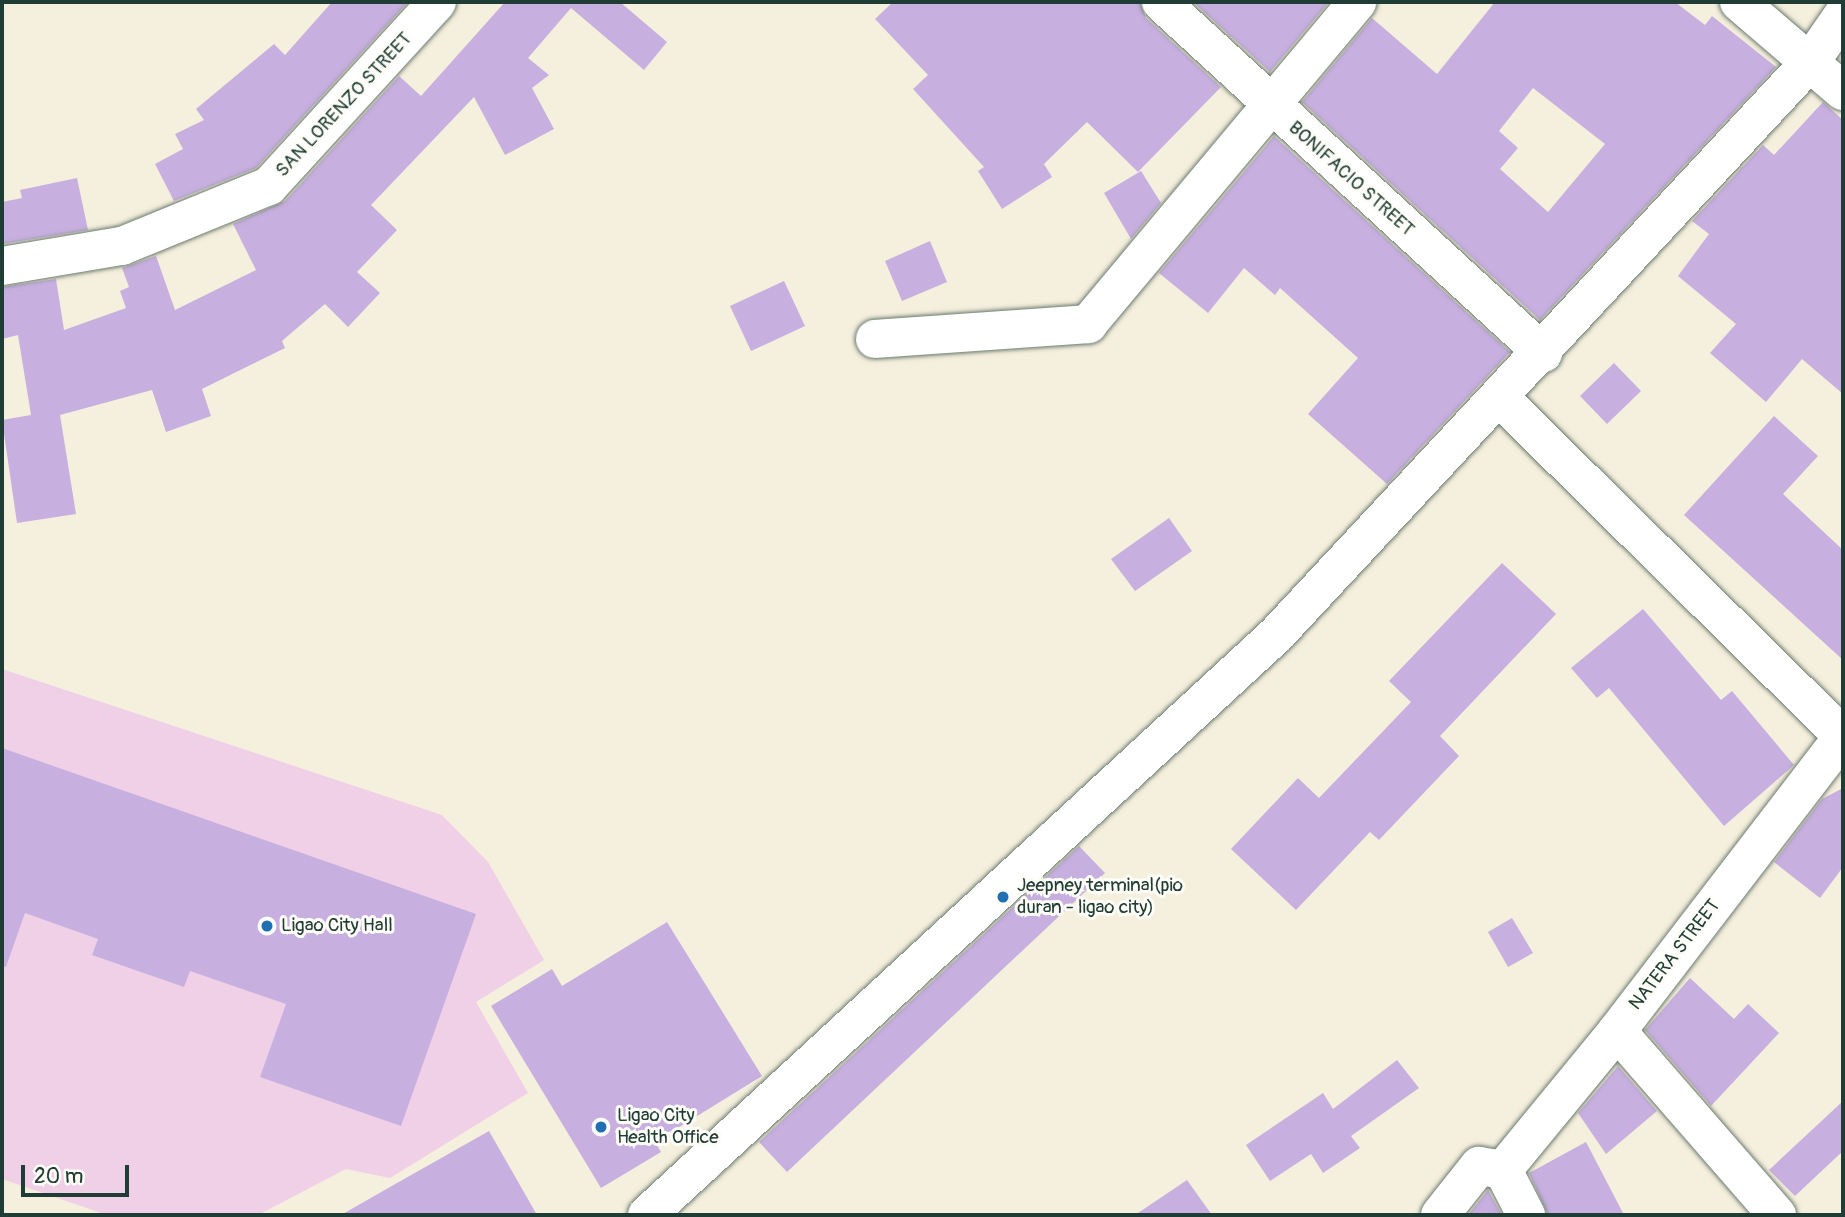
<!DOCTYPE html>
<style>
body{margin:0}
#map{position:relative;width:1845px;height:1217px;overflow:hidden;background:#f5efdd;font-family:Pangolin,sans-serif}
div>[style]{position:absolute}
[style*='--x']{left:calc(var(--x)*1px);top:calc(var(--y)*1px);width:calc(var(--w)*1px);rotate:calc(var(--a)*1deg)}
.built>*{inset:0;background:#efd0e6}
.building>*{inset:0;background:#c7b0df}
.roads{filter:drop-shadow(0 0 2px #6a7b6f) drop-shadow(0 0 2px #6a7b6f)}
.minor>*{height:38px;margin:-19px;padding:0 19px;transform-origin:19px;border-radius:19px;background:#fff}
.dots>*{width:19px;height:19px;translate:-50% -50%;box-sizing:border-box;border:4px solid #fdfcf7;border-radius:50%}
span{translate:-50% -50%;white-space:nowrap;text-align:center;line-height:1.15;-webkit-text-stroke:6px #fdfcf7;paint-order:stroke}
.street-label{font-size:19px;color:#1f3d34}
.poi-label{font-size:19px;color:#1f3d34}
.left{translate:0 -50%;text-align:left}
.frame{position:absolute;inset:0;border:4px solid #1f3d34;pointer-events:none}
.scale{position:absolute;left:21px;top:1165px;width:108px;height:32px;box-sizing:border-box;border:4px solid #1f3d34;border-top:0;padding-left:9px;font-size:21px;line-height:24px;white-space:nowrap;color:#1f3d34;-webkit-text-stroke:5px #fdfcf7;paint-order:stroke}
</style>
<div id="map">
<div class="built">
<i style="clip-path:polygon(2px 669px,442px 815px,488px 862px,544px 960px,476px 1002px,528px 1093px,390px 1178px,346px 1169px,258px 1215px,107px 1215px,2px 1179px)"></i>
</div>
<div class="building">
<i style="clip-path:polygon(332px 2px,408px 2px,256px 168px,174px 201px,155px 164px,183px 149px,175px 134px,204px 120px,196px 109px,274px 44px,285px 55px)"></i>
<i style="clip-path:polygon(505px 2px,620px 2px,667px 42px,644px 70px,571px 8px,528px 58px,549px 75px,532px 88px,554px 129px,505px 155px,474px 97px,371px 205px,397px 230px,357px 272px,380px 293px,348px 327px,325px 304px,282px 341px,285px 348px,202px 389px,211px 416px,166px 432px,152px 390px,60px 415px,76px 514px,17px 523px,2px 420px,31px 415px,18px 335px,2px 339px,2px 287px,56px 279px,64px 330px,126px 308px,120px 291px,129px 287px,122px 268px,156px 256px,175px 310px,256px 270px,233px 224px,285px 201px,399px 76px,421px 96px)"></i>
<i style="clip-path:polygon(893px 2px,1140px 2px,1146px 18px,1221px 87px,1138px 172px,1087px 122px,1044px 164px,1052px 177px,1002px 209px,978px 171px,984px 167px,913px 89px,928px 75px,875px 19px)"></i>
<i style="clip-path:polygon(1193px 2px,1329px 2px,1270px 72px)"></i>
<i style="clip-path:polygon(evenodd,1495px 2px,1675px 2px,1705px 25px,1712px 16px,1776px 67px,1540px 320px,1302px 102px,1372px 18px,1437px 74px,1495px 2px,1533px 88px,1605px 144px,1548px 212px,1500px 169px,1518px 148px,1499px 131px,1533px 88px)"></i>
<i style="clip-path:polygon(1823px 102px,1843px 120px,1843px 394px,1802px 359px,1766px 402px,1710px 353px,1736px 324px,1678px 276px,1709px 234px,1692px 221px,1763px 145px,1774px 155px)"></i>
<i style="clip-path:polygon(1274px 136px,1510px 352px,1387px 484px,1308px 414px,1358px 358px,1280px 288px,1275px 295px,1244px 268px,1208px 313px,1159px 273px)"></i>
<i style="clip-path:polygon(1141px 171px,1161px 203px,1131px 239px,1104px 193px)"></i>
<i style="clip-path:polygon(77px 178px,88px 230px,2px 244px,2px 202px,22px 198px,20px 190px)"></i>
<i style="clip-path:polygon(930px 241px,947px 282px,902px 301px,885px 261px)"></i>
<i style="clip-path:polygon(784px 281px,805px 326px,751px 351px,730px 306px)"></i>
<i style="clip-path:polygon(1614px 363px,1641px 391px,1607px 424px,1580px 396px)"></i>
<i style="clip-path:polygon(1774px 416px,1818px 456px,1783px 494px,1843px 550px,1843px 660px,1684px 515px)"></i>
<i style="clip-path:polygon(1169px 518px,1192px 551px,1135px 591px,1111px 559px)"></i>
<i style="clip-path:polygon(1502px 563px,1556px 614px,1440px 736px,1459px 756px,1379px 840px,1370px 832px,1296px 910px,1231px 849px,1298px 778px,1319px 798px,1411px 702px,1389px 681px)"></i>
<i style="clip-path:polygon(1643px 609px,1721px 700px,1732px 691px,1794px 765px,1724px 826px,1609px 688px,1597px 698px,1571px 668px)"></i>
<i style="clip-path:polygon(2px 748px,476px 914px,401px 1126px,260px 1077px,286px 1004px,190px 971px,184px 987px,92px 955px,98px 939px,25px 913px,6px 967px,2px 966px)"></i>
<i style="clip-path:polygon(1843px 788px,1843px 867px,1820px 898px,1774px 862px,1822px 799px)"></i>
<i style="clip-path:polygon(1079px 846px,1105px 873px,787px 1172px,759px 1142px)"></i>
<i style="clip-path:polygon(1512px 918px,1533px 953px,1508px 967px,1488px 932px)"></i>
<i style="clip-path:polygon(667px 922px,762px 1076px,655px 1142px,661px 1152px,601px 1188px,491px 1006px,552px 969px,562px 986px)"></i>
<i style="clip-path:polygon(1690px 978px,1734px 1019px,1748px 1004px,1779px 1033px,1711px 1106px,1645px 1030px)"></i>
<i style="clip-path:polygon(1397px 1060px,1419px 1088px,1351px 1136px,1360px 1148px,1323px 1173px,1311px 1154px,1270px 1181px,1246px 1145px,1323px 1093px,1333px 1109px)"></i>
<i style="clip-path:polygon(1618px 1066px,1657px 1111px,1606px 1154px,1578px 1113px)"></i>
<i style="clip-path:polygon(1843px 1101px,1843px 1151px,1795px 1196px,1769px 1170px)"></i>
<i style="clip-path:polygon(489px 1131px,537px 1215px,341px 1215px,390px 1187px)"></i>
<i style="clip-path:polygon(1586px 1142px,1624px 1215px,1548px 1215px,1529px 1173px)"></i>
<i style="clip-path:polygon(1187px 1180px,1212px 1215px,1135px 1215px)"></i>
<i style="clip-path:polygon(1488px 1190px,1502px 1215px,1468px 1215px)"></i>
</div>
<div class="roads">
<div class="minor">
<i style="--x:1161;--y:2;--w:519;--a:42.58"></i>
<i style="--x:1739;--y:2;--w:137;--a:40.6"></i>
<i style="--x:2;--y:266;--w:122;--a:-9.5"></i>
<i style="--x:122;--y:246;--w:159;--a:-22.2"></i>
<i style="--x:269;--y:186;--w:249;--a:-47.6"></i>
<i style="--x:875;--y:339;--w:214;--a:-4"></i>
<i style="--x:1088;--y:324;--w:420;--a:-50.1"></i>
<i style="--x:1500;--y:398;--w:482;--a:44.6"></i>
<i style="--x:1617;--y:1031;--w:244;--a:49"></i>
<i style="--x:1503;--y:1170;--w:180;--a:-50.6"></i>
<i style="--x:1617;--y:1031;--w:372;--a:-52.5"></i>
<i style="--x:1503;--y:1170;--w:51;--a:62.9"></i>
<i style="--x:647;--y:1215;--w:857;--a:-42.68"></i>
<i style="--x:1277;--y:634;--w:783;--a:-47.02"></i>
<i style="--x:1811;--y:61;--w:56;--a:-55.2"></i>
<i style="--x:1440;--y:1215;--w:63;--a:-51.5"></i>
<i style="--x:1479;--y:1166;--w:24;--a:9"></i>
</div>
</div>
<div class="dots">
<i style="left:1003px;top:897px;background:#1f6fb2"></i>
<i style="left:267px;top:926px;background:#1f6fb2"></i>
<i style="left:601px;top:1127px;background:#1f6fb2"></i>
</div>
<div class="street-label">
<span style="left:344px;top:105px;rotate:-47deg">SAN LORENZO STREET</span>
<span style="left:1351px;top:179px;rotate:42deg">BONIFACIO STREET</span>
<span style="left:1675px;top:955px;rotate:-52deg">NATERA STREET</span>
</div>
<div class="poi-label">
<span class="left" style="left:1017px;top:897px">Jeepney terminal(pio<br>duran - ligao city)</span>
<span class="left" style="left:281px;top:926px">Ligao City Hall</span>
<span class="left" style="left:617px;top:1127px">Ligao City<br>Health Office</span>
</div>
<div class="frame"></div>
<div class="scale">20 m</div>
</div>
